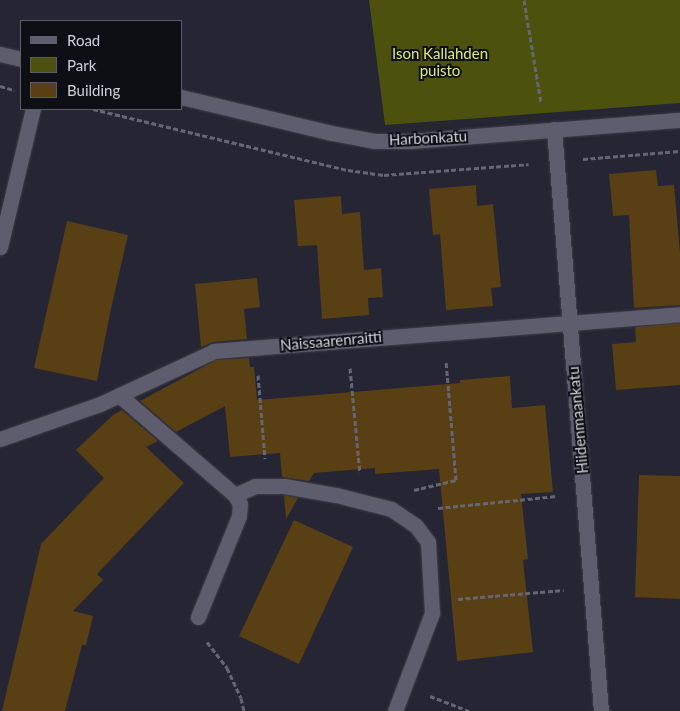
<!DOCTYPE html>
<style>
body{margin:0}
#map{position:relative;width:680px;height:711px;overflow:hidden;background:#252533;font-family:Lato,sans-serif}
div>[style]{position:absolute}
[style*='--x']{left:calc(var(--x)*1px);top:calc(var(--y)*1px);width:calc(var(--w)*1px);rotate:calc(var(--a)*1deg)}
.green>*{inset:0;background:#4c520d}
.building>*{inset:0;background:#593f14}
.path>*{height:3px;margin-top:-1.5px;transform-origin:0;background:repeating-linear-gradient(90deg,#666673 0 5px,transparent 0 7.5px)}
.roads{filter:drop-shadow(0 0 1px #40404c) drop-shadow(0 0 1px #40404c)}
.minor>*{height:15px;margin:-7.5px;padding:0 7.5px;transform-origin:7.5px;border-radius:7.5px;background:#5d5d6d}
span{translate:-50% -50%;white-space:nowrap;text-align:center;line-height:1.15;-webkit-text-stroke:4px #0e0f15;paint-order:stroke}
.park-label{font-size:15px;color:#dceb76}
.street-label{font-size:15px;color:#d0d0da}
.legend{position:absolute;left:20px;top:20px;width:162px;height:90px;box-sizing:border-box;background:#0e0f15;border:1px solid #5c5c64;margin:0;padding:6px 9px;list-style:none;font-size:15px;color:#d0d0da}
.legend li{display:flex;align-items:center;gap:10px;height:25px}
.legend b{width:25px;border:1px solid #5c5c64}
</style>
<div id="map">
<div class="green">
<i style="clip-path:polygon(369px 0,680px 0,680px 103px,385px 125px)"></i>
</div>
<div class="building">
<i style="clip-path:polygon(656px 170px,658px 186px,674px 185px,680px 253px,680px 305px,634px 308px,629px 215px,613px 216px,609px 174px)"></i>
<i style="clip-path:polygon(476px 185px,477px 206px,493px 204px,501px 287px,491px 288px,493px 306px,446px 310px,440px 234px,433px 235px,429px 189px)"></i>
<i style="clip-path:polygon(341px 196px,342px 214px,360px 212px,364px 270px,381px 268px,383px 297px,368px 298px,369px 315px,322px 319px,317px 245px,298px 246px,294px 200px)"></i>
<i style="clip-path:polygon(67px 221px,128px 235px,110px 313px,97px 381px,34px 368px)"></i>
<i style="clip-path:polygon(257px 278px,260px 307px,244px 309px,247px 339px,213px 342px,201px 347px,195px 284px)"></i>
<i style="clip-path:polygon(680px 323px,680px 385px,616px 390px,612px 344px,636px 342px,635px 327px)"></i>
<i style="clip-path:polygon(249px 358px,250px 367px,254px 367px,257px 400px,460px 383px,460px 380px,510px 376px,512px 408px,545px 405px,553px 492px,521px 494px,528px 559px,523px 560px,533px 652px,457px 661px,439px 469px,375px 474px,375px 468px,314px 473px,309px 481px,282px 477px,280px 453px,230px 457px,225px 406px,176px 432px,140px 401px,216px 360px)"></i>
<i style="clip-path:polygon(122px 410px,158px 441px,146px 447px,184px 483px,97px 574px,103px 580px,73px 611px,93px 616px,86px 645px,82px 645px,65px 711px,2px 711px,41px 544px,104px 478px,76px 450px,113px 415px)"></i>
<i style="clip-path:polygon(639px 475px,680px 476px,680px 599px,635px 597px)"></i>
<i style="clip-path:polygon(284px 495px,298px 498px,286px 519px)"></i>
<i style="clip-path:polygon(294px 520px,353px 547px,299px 664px,239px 636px)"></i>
</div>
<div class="path">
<i style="--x:524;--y:0;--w:104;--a:80.6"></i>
<i style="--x:0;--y:86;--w:15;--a:16"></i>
<i style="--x:93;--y:109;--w:262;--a:13.5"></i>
<i style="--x:348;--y:170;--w:36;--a:8"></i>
<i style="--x:384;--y:175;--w:145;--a:-4.3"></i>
<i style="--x:583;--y:159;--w:97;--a:-4.7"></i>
<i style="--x:350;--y:368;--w:105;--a:84.6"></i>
<i style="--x:258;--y:375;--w:84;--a:85.2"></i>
<i style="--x:414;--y:490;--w:43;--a:-13.4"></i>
<i style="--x:456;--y:480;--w:119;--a:-94.8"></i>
<i style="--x:438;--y:508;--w:119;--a:-5.8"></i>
<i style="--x:458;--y:599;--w:106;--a:-4.9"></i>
<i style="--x:207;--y:642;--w:33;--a:52"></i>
<i style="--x:227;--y:668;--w:33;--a:65"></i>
<i style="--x:241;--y:698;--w:13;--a:77"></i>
<i style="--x:430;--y:696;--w:42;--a:21"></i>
</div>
<div class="roads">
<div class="minor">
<i style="--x:0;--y:54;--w:22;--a:13"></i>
<i style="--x:181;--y:97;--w:155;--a:13.4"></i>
<i style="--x:332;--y:133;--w:44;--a:10.5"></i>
<i style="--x:375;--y:141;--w:36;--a:0"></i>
<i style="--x:411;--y:141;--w:270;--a:-4.5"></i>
<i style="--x:554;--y:129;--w:584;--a:85.38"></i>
<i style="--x:0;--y:247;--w:142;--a:-76.6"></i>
<i style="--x:119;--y:395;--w:153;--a:40.8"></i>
<i style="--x:235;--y:495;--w:10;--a:61"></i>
<i style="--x:240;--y:504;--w:12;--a:95"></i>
<i style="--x:239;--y:516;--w:109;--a:112.1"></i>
<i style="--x:0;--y:439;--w:106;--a:-19.3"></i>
<i style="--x:100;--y:404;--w:126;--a:-24.9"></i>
<i style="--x:214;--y:351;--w:467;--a:-4.5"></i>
<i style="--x:235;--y:495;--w:22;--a:-24"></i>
<i style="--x:255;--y:486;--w:29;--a:0"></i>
<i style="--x:284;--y:486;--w:53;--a:9.8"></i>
<i style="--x:336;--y:495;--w:57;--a:14.3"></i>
<i style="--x:391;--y:509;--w:30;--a:34"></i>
<i style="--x:416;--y:526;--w:20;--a:53"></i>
<i style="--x:428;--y:542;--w:71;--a:86.8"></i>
<i style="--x:432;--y:613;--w:105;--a:110.7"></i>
</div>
</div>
<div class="park-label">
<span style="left:440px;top:62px">Ison Kallahden<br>puisto</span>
</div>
<div class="street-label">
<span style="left:428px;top:138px;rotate:-3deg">Harbonkatu</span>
<span style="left:331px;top:341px;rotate:-5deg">Naissaarenraitti</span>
<span style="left:578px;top:420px;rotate:-95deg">Hiidenmaankatu</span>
</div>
<ul class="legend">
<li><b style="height:6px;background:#5d5d6d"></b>Road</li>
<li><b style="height:14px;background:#4c520d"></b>Park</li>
<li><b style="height:14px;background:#593f14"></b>Building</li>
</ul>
</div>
